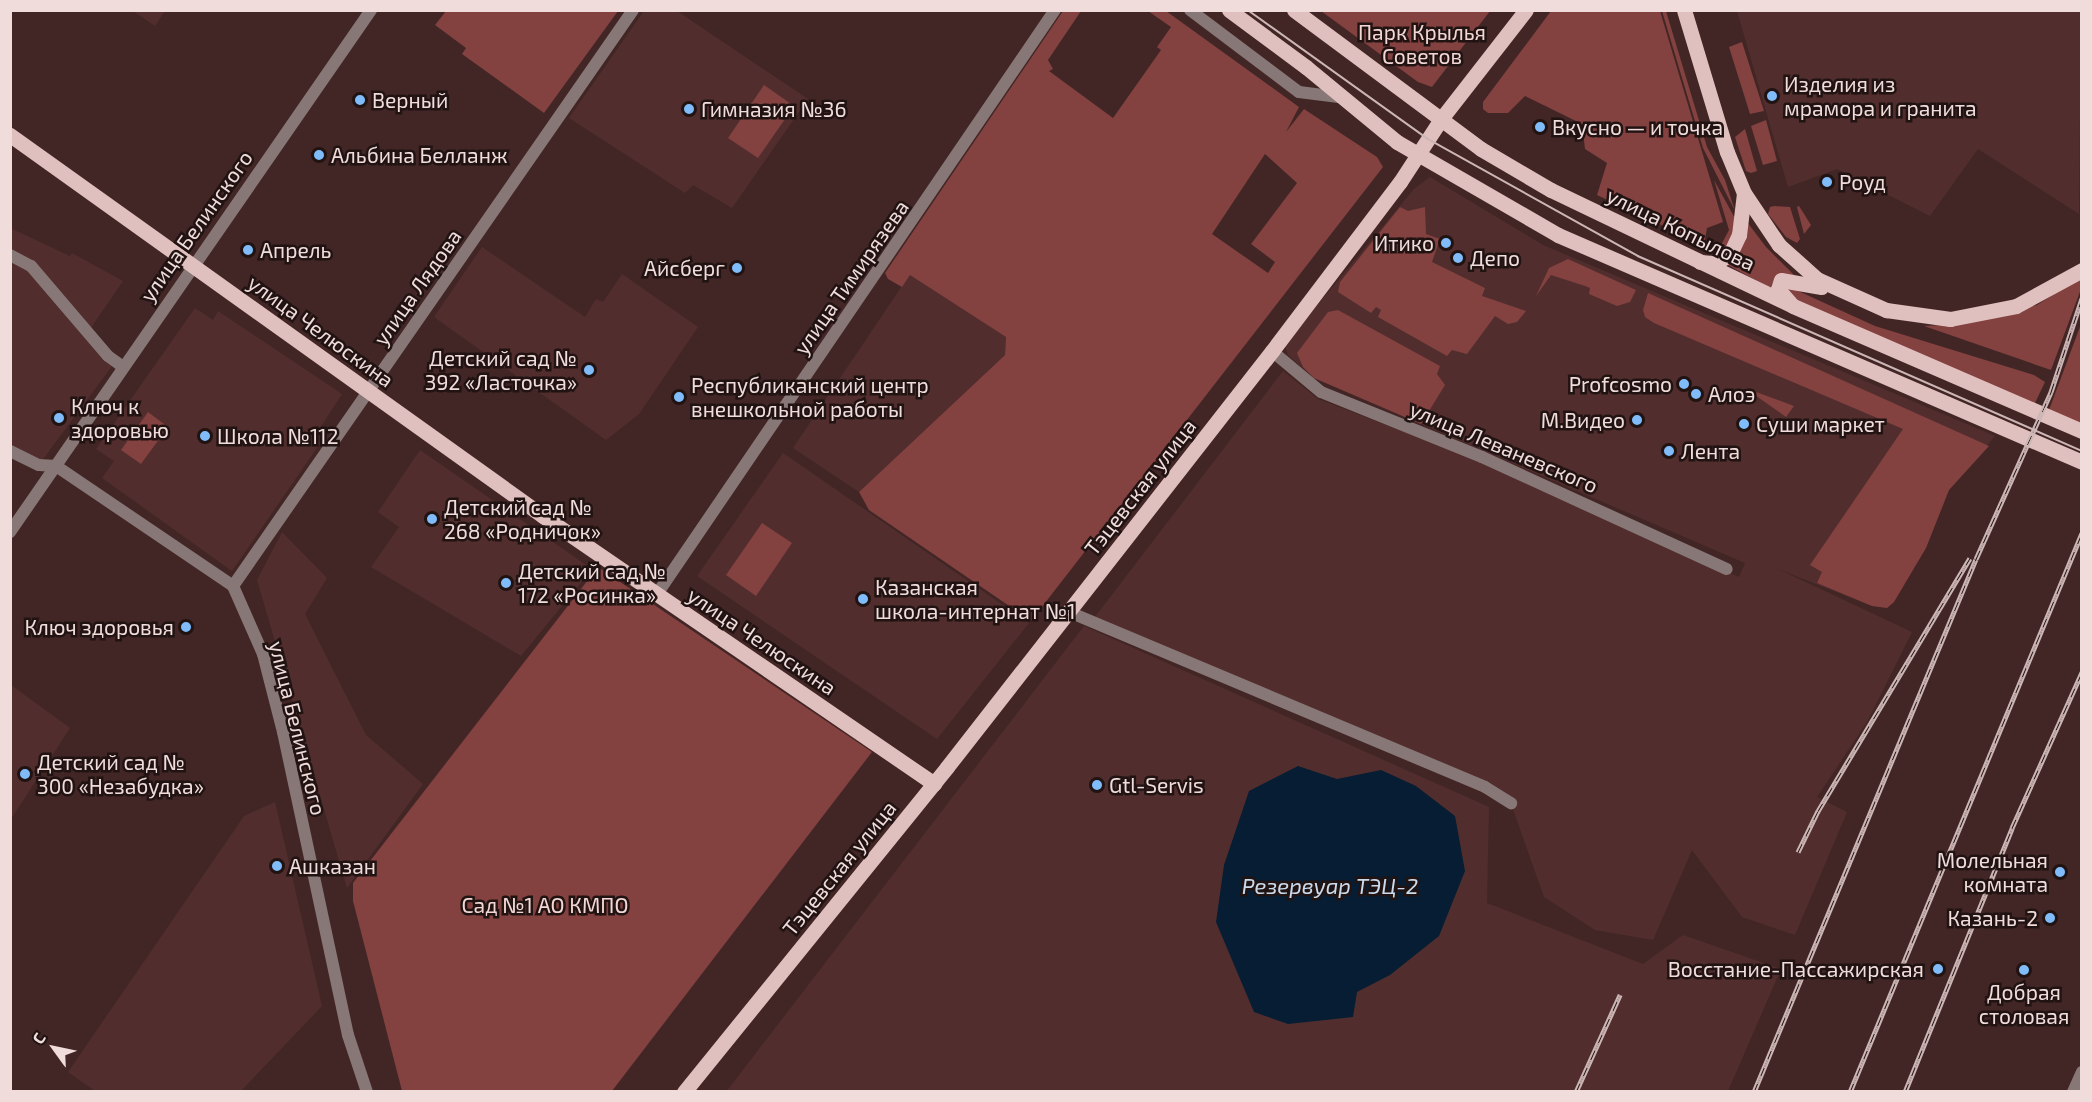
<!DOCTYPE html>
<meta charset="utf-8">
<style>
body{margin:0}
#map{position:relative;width:2092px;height:1102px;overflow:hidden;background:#422625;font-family:"Exo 2",sans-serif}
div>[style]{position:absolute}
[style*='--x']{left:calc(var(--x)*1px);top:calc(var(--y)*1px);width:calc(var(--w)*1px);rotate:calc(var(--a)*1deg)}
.built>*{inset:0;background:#512e2d}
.green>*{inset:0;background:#834140}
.water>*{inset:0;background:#061d33}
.minor>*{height:12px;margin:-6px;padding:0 6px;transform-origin:6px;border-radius:6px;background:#877776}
.major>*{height:15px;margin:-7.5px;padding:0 7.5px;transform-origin:7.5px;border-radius:7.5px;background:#e0c0be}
.tram>*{height:1.5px;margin:-0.75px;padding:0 0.75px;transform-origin:0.75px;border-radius:0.75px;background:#ccb7b6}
.rail>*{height:5px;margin-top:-2.5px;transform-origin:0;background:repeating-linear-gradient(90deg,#201312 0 9px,#ccb7b6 0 18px);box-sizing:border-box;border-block:2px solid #ccb7b6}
.dots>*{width:16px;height:16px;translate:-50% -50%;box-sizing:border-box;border:3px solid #201312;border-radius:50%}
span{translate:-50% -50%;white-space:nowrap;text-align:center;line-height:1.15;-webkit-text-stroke:5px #201312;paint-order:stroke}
.park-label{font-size:21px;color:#f3d7d5}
.poi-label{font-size:21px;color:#f0dddb}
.left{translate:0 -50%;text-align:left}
.right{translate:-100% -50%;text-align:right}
.street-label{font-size:21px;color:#f0dddb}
.water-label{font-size:22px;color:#cadbed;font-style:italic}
.frame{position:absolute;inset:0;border:12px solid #f0dddb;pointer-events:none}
.north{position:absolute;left:24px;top:1018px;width:60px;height:60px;-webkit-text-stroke:4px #201312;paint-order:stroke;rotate:303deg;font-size:16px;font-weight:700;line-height:24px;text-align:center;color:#f0dddb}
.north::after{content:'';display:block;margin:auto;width:21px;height:27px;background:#f0dddb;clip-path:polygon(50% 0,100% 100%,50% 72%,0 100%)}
</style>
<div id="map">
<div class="built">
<i style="clip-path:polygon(133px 11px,165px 11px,155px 26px)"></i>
<i style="clip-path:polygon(644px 11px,677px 11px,808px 99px,732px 208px,693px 185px,685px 193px,569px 118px)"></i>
<i style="clip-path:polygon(1737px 11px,2081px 11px,2079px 214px,1978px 149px,1930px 216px,1837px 169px,1788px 187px)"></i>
<i style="clip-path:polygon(1430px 177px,1543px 245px,1995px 436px,1949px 490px,1926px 548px,1887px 608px,1872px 606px,1778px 569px,1912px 632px,1867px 722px,1817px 797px,1847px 812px,1795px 935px,1742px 917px,1692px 850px,1653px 940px,1595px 930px,1544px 897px,1509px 798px,1095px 617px,1283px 371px,1318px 399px,1486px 463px,1739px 577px,1745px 563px,1314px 378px,1288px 355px,1285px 346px,1291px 337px,1414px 189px)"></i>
<i style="clip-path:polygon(10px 228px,70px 256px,72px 253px,123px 281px,86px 335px,118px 358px,41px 462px,11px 446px)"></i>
<i style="clip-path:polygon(482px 247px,585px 317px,596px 299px,603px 302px,622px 274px,698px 327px,639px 414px,606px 440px,434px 317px)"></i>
<i style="clip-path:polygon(910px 274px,1006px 337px,1005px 355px,859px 492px,793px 448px)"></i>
<i style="clip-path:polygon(195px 308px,213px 320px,218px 311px,342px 394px,314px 437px,321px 442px,232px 571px,102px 478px,114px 461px,96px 449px)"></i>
<i style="clip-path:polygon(420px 450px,592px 569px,521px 656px,371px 567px,399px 527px,378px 512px)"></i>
<i style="clip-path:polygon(783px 453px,1029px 623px,937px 739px,697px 576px)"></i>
<i style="clip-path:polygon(282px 532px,327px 578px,305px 614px,366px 735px,423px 784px,347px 888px,257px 580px)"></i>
<i style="clip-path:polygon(1084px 626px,1489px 807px,1487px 903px,1643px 964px,1683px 935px,1781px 969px,1728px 1091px,726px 1092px)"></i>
<i style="clip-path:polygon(11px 685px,70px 728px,11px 819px)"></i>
<i style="clip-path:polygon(275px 802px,322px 1006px,241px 1091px,95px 1091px,68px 1072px,244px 816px)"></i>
</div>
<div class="green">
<i style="clip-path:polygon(446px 11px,446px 10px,618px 11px,544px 113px,462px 54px,466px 48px,435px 25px)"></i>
<i style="clip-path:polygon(evenodd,1063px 11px,1081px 11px,1048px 60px,1053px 69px,1049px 71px,1113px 118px,1161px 50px,1157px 47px,1171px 27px,1148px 11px,1166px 11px,1299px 107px,1286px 132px,1304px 109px,1377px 157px,1383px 167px,1031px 621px,869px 510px,859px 492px,1005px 355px,1006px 337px,910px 275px,902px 287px,888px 279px,885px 273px,1063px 11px,1265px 154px,1297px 183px,1251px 244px,1275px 262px,1268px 273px,1212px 234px,1265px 154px)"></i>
<i style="clip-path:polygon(1321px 11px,1490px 11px,1432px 87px,1418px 82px)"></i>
<i style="clip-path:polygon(1551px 11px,1660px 11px,1723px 222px,1707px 228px,1704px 245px,1597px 195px,1607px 163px,1585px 149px,1582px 124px,1525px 96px,1508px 113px,1488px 113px,1483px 109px,1483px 102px)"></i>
<i style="clip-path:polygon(1662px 11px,1666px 11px,1707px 147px,1725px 180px,1735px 211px,1703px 148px)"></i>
<i style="clip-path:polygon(1742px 42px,1764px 111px,1750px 114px,1729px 47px)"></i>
<i style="clip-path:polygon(764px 85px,794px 106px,758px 158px,728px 138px)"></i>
<i style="clip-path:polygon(1766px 120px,1777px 161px,1763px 165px,1751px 126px)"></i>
<i style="clip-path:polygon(1745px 129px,1757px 171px,1751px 173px,1746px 171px,1735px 137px)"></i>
<i style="clip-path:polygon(1714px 180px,1737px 222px,1728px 250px,1720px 247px,1729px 230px)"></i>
<i style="clip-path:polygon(1774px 206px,1790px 207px,1800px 239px,1797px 243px,1786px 237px,1768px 214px,1770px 207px)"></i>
<i style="clip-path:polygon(1799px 206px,1811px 225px,1804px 234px,1797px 207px)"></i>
<i style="clip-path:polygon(1400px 207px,1408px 211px,1425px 207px,1426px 234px,1440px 239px,1432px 262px,1485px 288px,1482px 296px,1526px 311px,1517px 322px,1508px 324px,1495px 316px,1467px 354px,1452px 350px,1447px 356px,1378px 317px,1381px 310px,1376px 307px,1371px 313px,1338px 292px,1340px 282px)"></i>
<i style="clip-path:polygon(1744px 218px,1766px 247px,1799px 280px,1776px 277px,1770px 288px,1724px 263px)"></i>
<i style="clip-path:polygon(1568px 259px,1636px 290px,1630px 302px,1617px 306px,1589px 294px,1590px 288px,1585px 286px,1551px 275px,1536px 296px,1549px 268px)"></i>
<i style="clip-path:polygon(2081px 277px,2081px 289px,2051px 370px,1924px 326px,1960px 324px,2037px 305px)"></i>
<i style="clip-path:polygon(1785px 285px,1875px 326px,2034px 375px,2045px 382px,2034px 405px,1797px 303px)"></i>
<i style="clip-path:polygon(1648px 293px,1989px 446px,1949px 490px,1926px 548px,1894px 602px,1887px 608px,1872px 606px,1817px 583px,1822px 572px,1810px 565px,1903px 429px,1654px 323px,1645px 317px,1643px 310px)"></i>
<i style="clip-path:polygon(1338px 310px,1440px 366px,1437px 374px,1445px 385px,1421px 424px,1314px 378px,1303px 367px,1297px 353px,1328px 312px)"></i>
<i style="clip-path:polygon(2081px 324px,2081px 424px,2049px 410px)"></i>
<i style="clip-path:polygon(1745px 388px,1794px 406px,1786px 417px)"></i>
<i style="clip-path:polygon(148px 412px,168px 427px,141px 464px,121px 450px)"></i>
<i style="clip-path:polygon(762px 523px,792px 543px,756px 596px,726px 575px)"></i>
<i style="clip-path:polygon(598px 567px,872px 752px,612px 1091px,402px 1091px,353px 901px,353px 883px)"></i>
</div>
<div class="water">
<i style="clip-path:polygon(1298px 766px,1337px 779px,1381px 770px,1416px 786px,1455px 816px,1465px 871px,1439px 936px,1390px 975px,1357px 992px,1353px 1017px,1288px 1024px,1254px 1012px,1216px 922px,1224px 865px,1249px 791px)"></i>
</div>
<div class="minor">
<i style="--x:1190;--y:10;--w:136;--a:37"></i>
<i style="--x:1299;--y:92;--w:40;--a:7.1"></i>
<i style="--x:10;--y:255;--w:24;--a:28"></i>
<i style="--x:31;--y:266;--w:118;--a:49.5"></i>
<i style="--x:108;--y:356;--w:19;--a:36"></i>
<i style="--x:1272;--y:351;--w:64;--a:39.9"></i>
<i style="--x:1321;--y:392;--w:174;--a:22"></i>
<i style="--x:1482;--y:457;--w:269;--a:24.6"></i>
<i style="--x:10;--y:451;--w:32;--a:26"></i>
<i style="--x:39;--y:465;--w:17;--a:3"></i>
<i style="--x:56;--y:466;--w:214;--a:34.1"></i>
<i style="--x:233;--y:586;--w:74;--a:66.2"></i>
<i style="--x:263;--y:654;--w:81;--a:75.6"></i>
<i style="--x:283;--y:732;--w:310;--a:77.9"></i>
<i style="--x:348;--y:1035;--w:60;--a:71.6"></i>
<i style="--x:10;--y:532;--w:635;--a:-55.33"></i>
<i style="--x:233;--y:586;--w:701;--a:-55.22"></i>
<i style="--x:657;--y:594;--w:707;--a:-55.73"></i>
<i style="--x:1069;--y:612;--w:451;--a:22.8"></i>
<i style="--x:1485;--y:787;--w:31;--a:32"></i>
<i style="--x:2073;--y:1092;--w:22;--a:-66"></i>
</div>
<div class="major">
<i style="--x:1229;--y:10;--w:96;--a:36.5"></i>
<i style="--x:1306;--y:67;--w:118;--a:39.5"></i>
<i style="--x:1397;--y:142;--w:186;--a:30"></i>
<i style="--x:1558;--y:235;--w:571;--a:23.42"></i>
<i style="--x:1294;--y:10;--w:233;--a:36.6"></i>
<i style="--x:1481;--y:149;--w:81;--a:30.4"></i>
<i style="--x:1551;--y:190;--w:268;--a:25.6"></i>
<i style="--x:1793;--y:306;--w:315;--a:23.4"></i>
<i style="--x:1684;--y:10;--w:148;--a:73.2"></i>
<i style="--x:1727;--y:152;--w:44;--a:67.5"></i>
<i style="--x:1744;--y:193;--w:63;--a:56.1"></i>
<i style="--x:1779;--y:245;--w:51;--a:41.8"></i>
<i style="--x:1817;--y:279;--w:76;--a:24.2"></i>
<i style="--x:1886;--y:310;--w:65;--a:8"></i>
<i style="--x:1950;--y:319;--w:67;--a:-11.1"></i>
<i style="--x:2016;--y:306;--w:75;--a:-28.6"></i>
<i style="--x:10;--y:135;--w:655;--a:35.56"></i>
<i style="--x:543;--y:516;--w:474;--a:34.4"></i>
<i style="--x:1700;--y:262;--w:16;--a:4"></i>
<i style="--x:1716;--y:263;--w:17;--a:-33"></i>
<i style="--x:1730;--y:254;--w:21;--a:-65"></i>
<i style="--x:1739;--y:235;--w:42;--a:-83.2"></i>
<i style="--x:1791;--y:304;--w:20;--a:-131"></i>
<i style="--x:1778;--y:289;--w:9;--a:-72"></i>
<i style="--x:1781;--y:280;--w:41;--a:9.9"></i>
<i style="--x:684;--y:1092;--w:418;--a:-51"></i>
<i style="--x:947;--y:767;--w:528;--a:-52"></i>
<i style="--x:1272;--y:351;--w:212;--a:-52.9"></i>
<i style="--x:1400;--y:182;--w:75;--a:-56.9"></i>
<i style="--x:1441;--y:119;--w:138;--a:-52.1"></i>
</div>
<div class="tram">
<i style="--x:1248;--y:10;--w:221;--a:35.6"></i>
<i style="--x:1428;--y:139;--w:240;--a:29.1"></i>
<i style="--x:1638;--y:256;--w:485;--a:23.7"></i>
</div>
<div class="rail">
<i style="--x:1798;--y:852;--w:46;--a:-64"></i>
<i style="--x:1818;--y:811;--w:295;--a:-59"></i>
<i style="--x:1576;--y:1092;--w:107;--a:-65.6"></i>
<i style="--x:1754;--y:1092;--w:577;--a:-67.39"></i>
<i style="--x:1976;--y:559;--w:183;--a:-65.8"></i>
<i style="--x:2051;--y:392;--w:99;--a:-71.7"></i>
<i style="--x:1850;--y:1092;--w:605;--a:-67.46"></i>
<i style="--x:1905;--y:1092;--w:285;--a:-67.9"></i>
<i style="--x:2012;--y:828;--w:171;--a:-65.8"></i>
</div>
<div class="dots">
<i style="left:1772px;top:96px;background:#81bcfa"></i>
<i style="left:360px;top:100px;background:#81bcfa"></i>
<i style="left:689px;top:109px;background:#81bcfa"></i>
<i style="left:1540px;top:127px;background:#81bcfa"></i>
<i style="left:319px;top:155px;background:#81bcfa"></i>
<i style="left:1827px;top:182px;background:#81bcfa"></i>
<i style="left:1446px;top:243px;background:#81bcfa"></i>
<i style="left:248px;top:250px;background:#81bcfa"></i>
<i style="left:1458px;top:258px;background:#81bcfa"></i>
<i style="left:737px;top:268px;background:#81bcfa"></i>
<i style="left:589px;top:370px;background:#81bcfa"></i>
<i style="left:1684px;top:384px;background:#81bcfa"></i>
<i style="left:1696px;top:394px;background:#81bcfa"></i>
<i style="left:679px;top:397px;background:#81bcfa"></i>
<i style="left:59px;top:418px;background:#81bcfa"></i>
<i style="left:1637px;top:420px;background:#81bcfa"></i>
<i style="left:1744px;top:424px;background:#81bcfa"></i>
<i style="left:205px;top:436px;background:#81bcfa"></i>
<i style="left:1669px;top:451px;background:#81bcfa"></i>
<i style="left:432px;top:519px;background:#81bcfa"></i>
<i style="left:506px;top:583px;background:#81bcfa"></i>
<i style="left:863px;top:599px;background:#81bcfa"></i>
<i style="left:186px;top:627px;background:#81bcfa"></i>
<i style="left:25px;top:774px;background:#81bcfa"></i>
<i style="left:1097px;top:785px;background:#81bcfa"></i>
<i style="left:277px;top:866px;background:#81bcfa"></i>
<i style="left:2060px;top:872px;background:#81bcfa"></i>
<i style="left:2050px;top:918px;background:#81bcfa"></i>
<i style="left:1938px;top:969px;background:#81bcfa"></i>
<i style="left:2024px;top:970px;background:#81bcfa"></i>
</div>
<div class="park-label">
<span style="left:1422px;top:44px">Парк Крылья<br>Советов</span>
<span style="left:545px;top:905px">Сад №1 АО КМПО</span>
</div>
<div class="poi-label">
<span class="left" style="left:1784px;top:96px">Изделия из<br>мрамора и гранита</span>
<span class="left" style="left:372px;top:100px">Верный</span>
<span class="left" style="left:701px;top:109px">Гимназия №36</span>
<span class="left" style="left:1552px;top:127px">Вкусно — и точка</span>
<span class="left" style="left:331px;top:155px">Альбина Белланж</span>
<span class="left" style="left:1839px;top:182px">Роуд</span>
<span class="right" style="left:1434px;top:243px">Итико</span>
<span class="left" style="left:260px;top:250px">Апрель</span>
<span class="left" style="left:1470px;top:258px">Депо</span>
<span class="right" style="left:725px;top:268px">Айсберг</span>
<span class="right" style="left:577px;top:370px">Детский сад №<br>392 «Ласточка»</span>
<span class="right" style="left:1672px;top:384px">Profcosmo</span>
<span class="left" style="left:691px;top:397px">Республиканский центр<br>внешкольной работы</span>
<span class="left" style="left:1708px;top:394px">Алоэ</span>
<span class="left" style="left:71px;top:418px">Ключ к<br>здоровью</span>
<span class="right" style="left:1625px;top:420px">М.Видео</span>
<span class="left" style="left:1756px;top:424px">Суши маркет</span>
<span class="left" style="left:217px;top:436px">Школа №112</span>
<span class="left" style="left:1681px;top:451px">Лента</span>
<span class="left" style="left:444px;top:519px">Детский сад №<br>268 «Родничок»</span>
<span class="left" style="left:518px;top:583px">Детский сад №<br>172 «Росинка»</span>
<span class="left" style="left:875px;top:599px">Казанская<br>школа-интернат №1</span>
<span class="right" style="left:174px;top:627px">Ключ здоровья</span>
<span class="left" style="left:37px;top:774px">Детский сад №<br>300 «Незабудка»</span>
<span class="left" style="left:1109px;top:785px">Gtl-Servis</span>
<span class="right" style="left:2048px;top:872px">Молельная<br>комната</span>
<span class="left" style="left:289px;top:866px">Ашказан</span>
<span class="right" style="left:2038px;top:918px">Казань-2</span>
<span class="right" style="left:1924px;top:969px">Восстание-Пассажирская</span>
<span style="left:2024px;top:1004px">Добрая<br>столовая</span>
</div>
<div class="street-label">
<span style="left:196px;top:226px;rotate:-55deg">улица Белинского</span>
<span style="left:1681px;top:229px;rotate:26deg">улица Копылова</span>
<span style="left:851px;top:277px;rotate:-55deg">улица Тимирязева</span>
<span style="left:417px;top:287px;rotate:-55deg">улица Лядова</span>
<span style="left:321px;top:331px;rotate:36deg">улица Челюскина</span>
<span style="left:1504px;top:447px;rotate:23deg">улица Леваневского</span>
<span style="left:1140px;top:487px;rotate:-52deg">Тэцевская улица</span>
<span style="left:762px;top:641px;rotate:34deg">улица Челюскина</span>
<span style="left:298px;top:728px;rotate:76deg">улица Белинского</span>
<span style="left:839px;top:868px;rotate:-51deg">Тэцевская улица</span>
</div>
<div class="water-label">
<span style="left:1330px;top:886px">Резервуар ТЭЦ-2</span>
</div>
<div class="frame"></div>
<div class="north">С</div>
</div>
